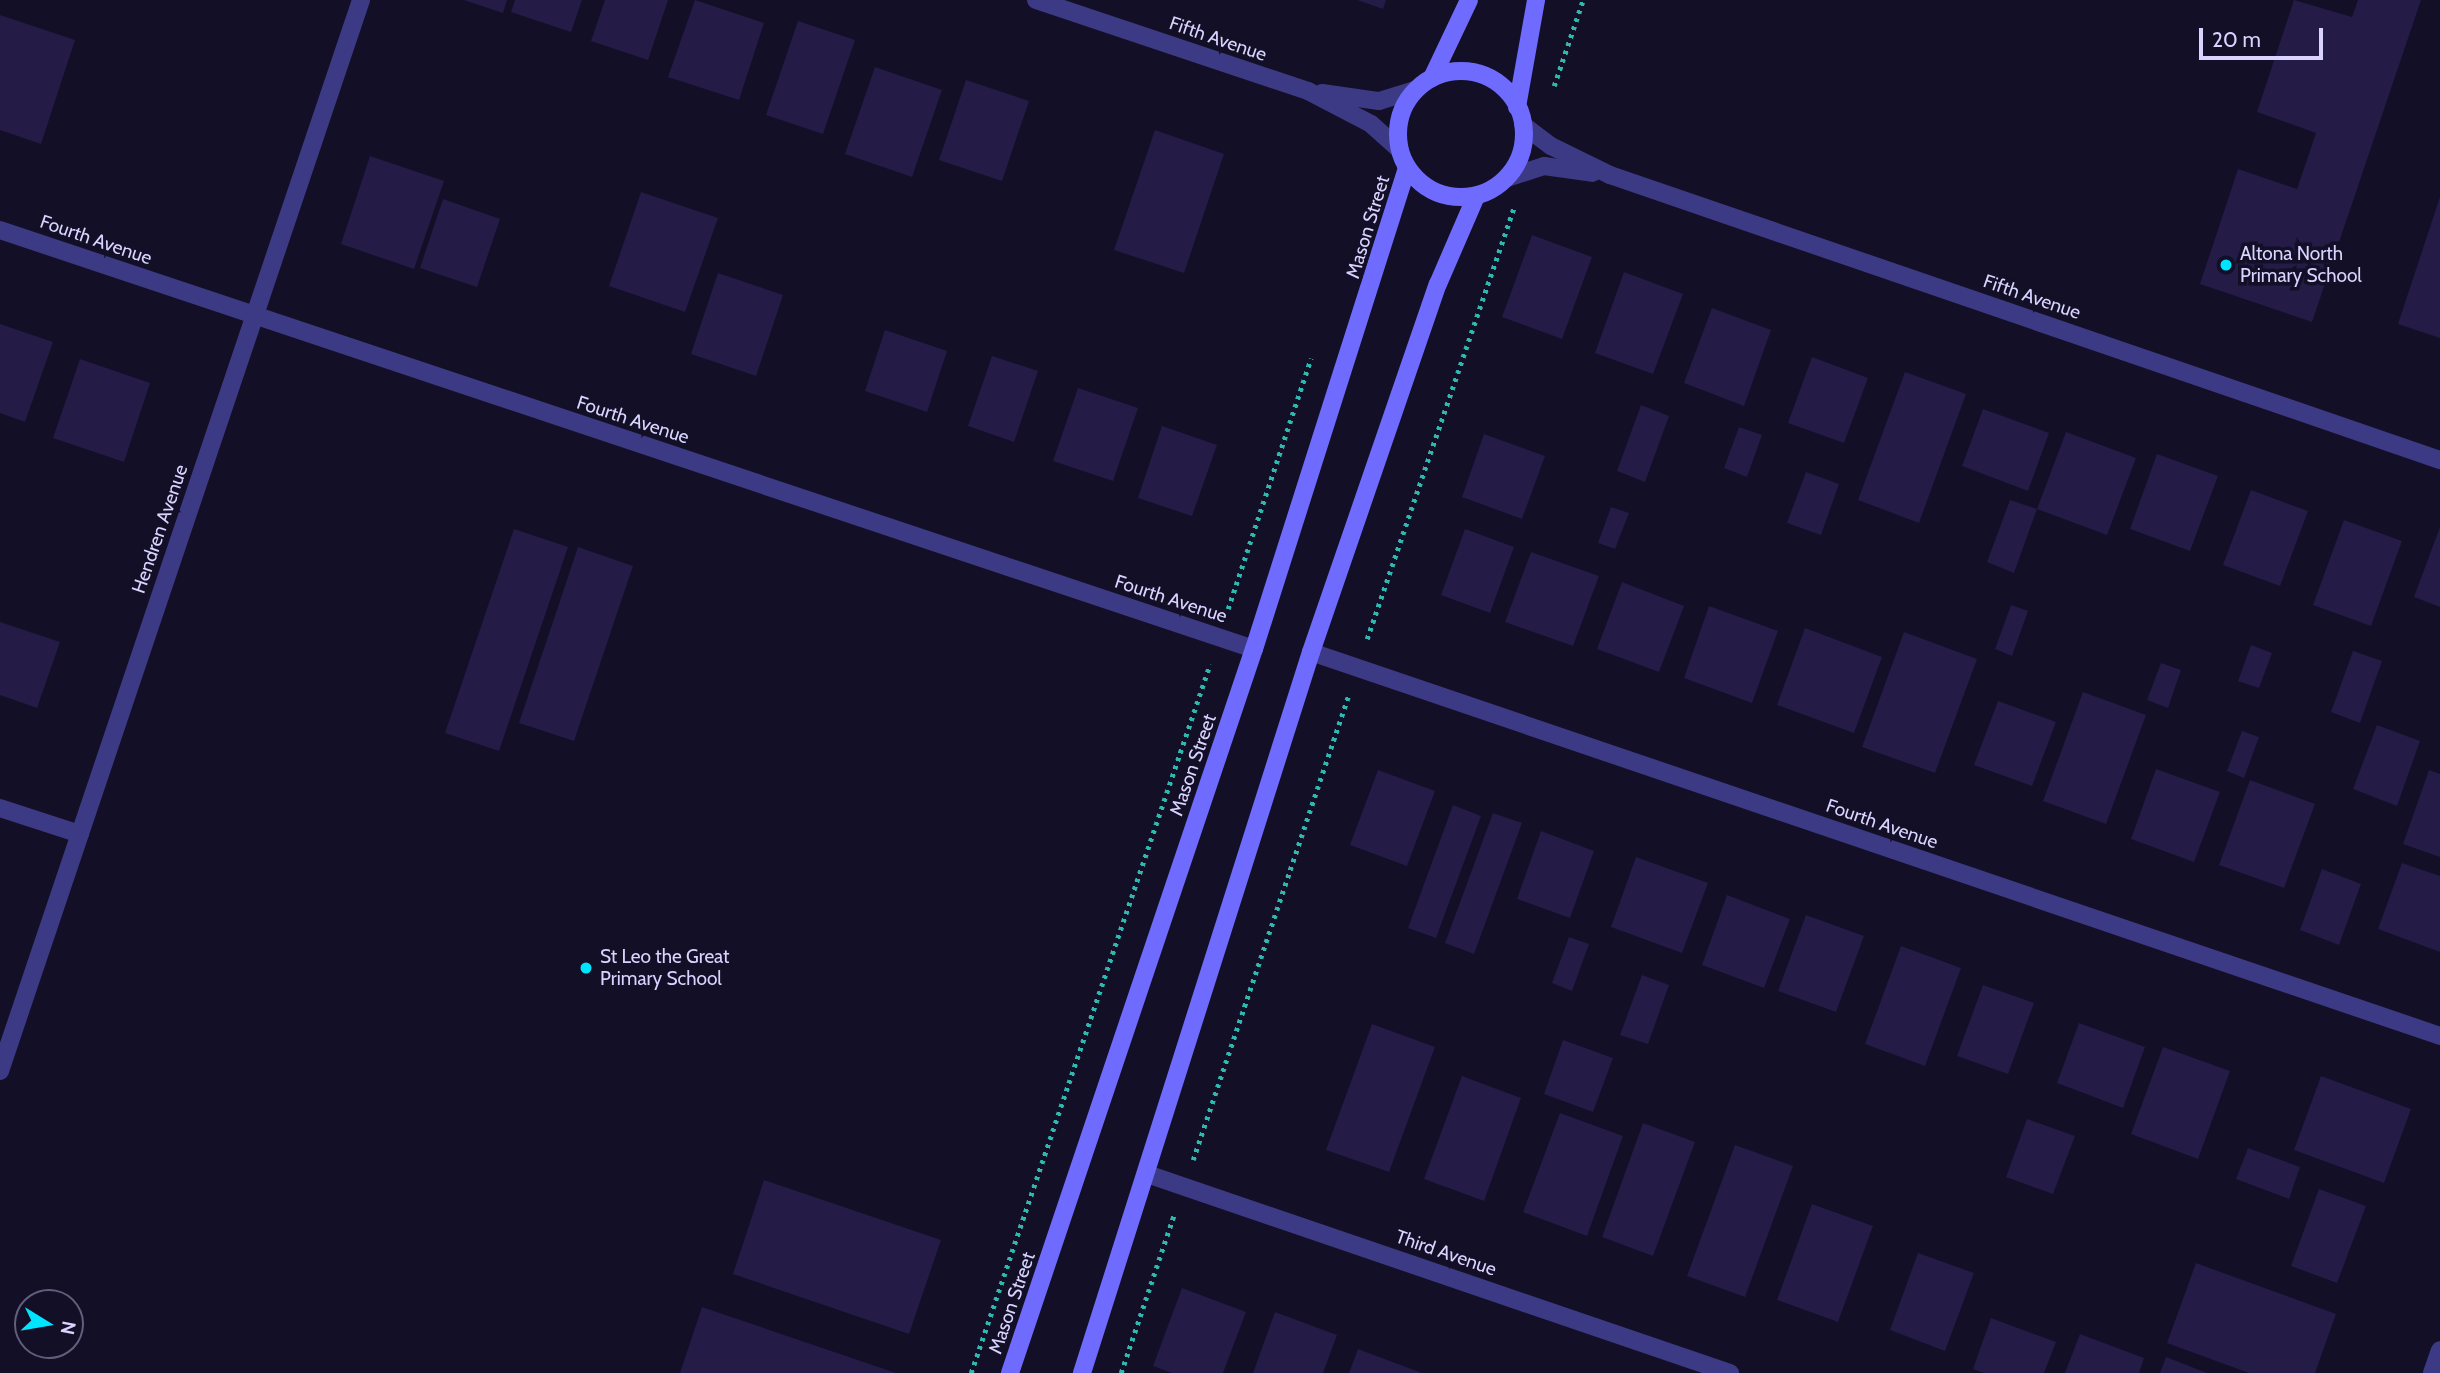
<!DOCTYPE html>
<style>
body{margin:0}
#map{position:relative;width:2440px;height:1373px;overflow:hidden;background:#130f26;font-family:Cabin,sans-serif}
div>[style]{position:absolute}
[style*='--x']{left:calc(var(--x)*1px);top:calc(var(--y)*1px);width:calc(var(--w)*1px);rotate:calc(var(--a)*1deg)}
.building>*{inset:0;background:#241b47}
.path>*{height:4.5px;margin-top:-2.25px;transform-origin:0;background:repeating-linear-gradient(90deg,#2fb8b0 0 3.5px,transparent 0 8.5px)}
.street>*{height:18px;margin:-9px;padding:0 9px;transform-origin:9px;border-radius:9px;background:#3d3a85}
.secondary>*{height:18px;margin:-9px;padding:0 9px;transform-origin:9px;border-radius:9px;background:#6f6bff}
.secondary>.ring{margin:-9px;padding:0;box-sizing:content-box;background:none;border:18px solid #6f6bff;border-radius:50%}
.dots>*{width:19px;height:19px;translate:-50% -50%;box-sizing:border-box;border:4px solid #130f26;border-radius:50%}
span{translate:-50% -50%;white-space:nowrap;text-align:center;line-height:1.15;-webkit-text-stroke:7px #130f26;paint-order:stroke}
.street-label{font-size:19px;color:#d9d4ff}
.poi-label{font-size:19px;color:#d9d4ff}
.left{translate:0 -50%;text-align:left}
.north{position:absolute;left:14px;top:1289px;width:70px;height:70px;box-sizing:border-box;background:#130f26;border:2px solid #625e7d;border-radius:50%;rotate:101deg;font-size:19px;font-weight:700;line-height:28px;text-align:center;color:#d9d4ff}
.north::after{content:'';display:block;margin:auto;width:24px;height:32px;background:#00e5ff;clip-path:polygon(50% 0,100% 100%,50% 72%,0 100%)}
.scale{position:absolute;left:2199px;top:28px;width:124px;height:32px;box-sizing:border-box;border:4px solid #d9d4ff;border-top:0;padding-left:9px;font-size:21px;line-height:24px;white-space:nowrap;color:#d9d4ff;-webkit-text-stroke:5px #130f26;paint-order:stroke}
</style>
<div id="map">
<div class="building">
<i style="clip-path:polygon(464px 0,507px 0,503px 13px)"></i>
<i style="clip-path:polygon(515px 0,582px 0,571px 32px,511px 12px)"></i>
<i style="clip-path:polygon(605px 0,668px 0,648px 60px,591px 41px)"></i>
<i style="clip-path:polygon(695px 0,764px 23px,739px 100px,668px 77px)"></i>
<i style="clip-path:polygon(1357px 0,1386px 0,1383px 9px)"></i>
<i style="clip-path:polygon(2294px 0,2352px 17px,2358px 0,2421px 0,2312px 322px,2200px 284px,2238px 169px,2297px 189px,2316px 133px,2257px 112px)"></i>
<i style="clip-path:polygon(0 15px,75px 40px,41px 144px,0 130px)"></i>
<i style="clip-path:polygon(798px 21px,855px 40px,823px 134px,766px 115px)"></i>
<i style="clip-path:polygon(875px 67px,942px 90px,912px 177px,845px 154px)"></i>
<i style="clip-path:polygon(966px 80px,1029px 101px,1002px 181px,939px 160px)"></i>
<i style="clip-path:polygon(1155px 130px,1224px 154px,1184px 273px,1114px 250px)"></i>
<i style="clip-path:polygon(370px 156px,444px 181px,414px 269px,341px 244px)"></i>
<i style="clip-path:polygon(641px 192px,718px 218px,685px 312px,609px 286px)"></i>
<i style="clip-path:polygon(2440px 197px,2440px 338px,2398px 324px)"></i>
<i style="clip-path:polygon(443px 199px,500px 219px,477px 287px,420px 268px)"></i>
<i style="clip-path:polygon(1532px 235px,1592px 257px,1562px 339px,1502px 317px)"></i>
<i style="clip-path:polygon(1624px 272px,1683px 294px,1653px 374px,1595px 353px)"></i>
<i style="clip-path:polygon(718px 273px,783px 295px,756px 376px,691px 354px)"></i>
<i style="clip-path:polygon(1712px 308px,1771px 330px,1744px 406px,1684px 383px)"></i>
<i style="clip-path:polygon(0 324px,53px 342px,25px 422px,0 413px)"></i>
<i style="clip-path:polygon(885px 330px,947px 351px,927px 412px,865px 391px)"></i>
<i style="clip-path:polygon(992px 356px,1038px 371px,1014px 442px,968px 426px)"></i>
<i style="clip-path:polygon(1812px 357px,1868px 378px,1844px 443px,1788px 423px)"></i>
<i style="clip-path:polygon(80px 359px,150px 383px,124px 462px,53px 438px)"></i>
<i style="clip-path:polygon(1905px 372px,1966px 394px,1919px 523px,1858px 500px)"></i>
<i style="clip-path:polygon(1078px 388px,1138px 408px,1113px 481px,1053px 461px)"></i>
<i style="clip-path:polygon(1641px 405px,1669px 416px,1645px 482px,1617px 471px)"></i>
<i style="clip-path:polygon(1983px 409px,2049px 433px,2028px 491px,1962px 466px)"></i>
<i style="clip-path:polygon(1162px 426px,1217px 445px,1192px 516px,1138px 498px)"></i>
<i style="clip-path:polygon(1739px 427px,1762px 435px,1747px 477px,1724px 468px)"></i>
<i style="clip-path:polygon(2066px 432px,2136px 458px,2107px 535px,2037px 509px)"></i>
<i style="clip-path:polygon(1484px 434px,1545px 456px,1522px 519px,1462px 497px)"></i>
<i style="clip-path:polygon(2157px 454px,2218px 476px,2190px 551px,2130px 529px)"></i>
<i style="clip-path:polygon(1806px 472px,1839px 484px,1821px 535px,1787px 523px)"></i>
<i style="clip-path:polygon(2251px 490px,2308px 511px,2280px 586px,2223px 565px)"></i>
<i style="clip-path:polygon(2010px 500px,2037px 509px,2014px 573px,1987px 562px)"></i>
<i style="clip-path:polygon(1611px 507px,1629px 513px,1615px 549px,1598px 543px)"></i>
<i style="clip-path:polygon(2344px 520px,2402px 541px,2371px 626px,2313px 605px)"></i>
<i style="clip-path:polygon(2440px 527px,2440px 607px,2414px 597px)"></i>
<i style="clip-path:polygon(514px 529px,568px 547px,499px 751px,445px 733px)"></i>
<i style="clip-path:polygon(1465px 529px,1514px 547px,1490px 613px,1441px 595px)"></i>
<i style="clip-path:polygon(578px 547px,633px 566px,574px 741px,519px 723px)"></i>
<i style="clip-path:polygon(1531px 552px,1599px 576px,1573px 646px,1505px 622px)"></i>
<i style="clip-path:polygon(1622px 582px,1684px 606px,1659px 672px,1597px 649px)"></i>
<i style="clip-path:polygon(2011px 605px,2028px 611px,2012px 656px,1995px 649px)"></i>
<i style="clip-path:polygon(1709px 606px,1778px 631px,1752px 703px,1684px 678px)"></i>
<i style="clip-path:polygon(0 622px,60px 642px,37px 708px,0 695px)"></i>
<i style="clip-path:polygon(1805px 628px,1882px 657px,1854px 733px,1777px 705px)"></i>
<i style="clip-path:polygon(1904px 632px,1977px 659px,1935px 773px,1862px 747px)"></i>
<i style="clip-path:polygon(2251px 645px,2272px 653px,2259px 688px,2238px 681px)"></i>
<i style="clip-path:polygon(2353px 651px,2382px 661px,2360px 723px,2331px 712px)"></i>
<i style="clip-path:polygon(2161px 663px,2181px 670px,2168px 708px,2147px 700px)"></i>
<i style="clip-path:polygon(2083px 692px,2146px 715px,2106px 824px,2043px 801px)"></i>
<i style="clip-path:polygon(1998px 701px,2056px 722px,2032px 786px,1974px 765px)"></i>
<i style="clip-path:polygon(2377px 725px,2420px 741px,2397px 806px,2353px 789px)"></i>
<i style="clip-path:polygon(2242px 731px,2259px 737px,2244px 778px,2227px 771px)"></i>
<i style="clip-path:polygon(2156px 769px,2220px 792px,2194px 862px,2131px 839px)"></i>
<i style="clip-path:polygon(1378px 770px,1435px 791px,1407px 866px,1350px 845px)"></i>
<i style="clip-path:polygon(2429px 770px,2440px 774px,2440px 857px,2403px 844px)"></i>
<i style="clip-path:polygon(2250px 780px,2315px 804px,2284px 888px,2219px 865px)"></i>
<i style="clip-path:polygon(1453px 805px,1481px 816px,1436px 938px,1408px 928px)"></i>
<i style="clip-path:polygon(1493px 813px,1522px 823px,1474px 954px,1445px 943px)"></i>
<i style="clip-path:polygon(1541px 831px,1594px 851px,1570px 918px,1517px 899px)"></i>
<i style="clip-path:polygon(1636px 857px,1708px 883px,1682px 953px,1611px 927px)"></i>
<i style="clip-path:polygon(2402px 863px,2440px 876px,2440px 952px,2378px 929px)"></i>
<i style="clip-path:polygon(2322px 869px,2361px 884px,2339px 945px,2300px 930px)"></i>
<i style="clip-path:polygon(1727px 895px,1790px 919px,1764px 988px,1702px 965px)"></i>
<i style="clip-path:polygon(1806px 915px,1864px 936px,1836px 1012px,1778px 991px)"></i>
<i style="clip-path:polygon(1569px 937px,1589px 944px,1572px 991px,1552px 983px)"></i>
<i style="clip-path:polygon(1901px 946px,1961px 968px,1925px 1066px,1865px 1044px)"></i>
<i style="clip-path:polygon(1642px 975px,1669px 985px,1648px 1044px,1620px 1035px)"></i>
<i style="clip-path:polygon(1983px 985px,2034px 1003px,2008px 1074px,1957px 1056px)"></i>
<i style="clip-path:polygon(2079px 1023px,2145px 1047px,2123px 1108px,2057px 1083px)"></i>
<i style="clip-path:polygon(1372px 1024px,1435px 1047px,1389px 1172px,1326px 1150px)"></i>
<i style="clip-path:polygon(1563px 1040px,1613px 1058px,1593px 1112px,1544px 1094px)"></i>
<i style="clip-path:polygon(2163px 1047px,2230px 1071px,2198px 1159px,2131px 1134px)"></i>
<i style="clip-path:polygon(1462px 1076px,1521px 1098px,1484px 1201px,1424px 1179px)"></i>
<i style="clip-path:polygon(2321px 1076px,2411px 1109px,2384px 1183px,2294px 1150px)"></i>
<i style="clip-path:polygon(1560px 1113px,1623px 1136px,1587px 1236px,1523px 1212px)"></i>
<i style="clip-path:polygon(2027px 1119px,2075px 1136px,2053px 1194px,2006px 1177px)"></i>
<i style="clip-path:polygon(1643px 1123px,1695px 1142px,1653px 1256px,1602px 1237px)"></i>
<i style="clip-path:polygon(1735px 1145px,1793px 1166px,1745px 1297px,1687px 1276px)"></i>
<i style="clip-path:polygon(2248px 1148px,2300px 1167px,2289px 1199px,2236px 1179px)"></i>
<i style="clip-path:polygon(764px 1180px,941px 1240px,909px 1334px,733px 1274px)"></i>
<i style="clip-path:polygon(2319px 1189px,2366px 1206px,2337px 1283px,2291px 1266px)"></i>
<i style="clip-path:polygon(1812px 1204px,1873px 1226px,1838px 1322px,1777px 1300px)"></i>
<i style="clip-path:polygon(1918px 1253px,1974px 1273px,1945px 1351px,1890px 1330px)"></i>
<i style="clip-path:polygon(2196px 1263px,2336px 1314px,2315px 1373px,2249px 1373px,2167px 1343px)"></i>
<i style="clip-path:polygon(1182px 1288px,1246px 1312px,1223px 1373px,1172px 1373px,1153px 1366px)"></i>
<i style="clip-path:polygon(702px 1307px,896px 1373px,680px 1373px)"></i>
<i style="clip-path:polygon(1275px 1312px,1337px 1335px,1323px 1373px,1253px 1373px)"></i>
<i style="clip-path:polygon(1991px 1318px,2056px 1342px,2044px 1373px,1984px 1373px,1973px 1369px)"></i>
<i style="clip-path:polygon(2080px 1334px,2144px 1358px,2139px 1373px,2065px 1373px)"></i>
<i style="clip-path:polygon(1358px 1349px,1422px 1373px,1349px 1373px)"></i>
<i style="clip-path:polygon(2166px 1357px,2207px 1373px,2160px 1373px)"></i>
</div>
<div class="path">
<i style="--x:1554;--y:86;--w:91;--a:-71.4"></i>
<i style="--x:1228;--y:609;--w:264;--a:-71.7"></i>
<i style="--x:1367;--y:639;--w:456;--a:-71.2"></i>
<i style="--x:1193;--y:1160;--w:491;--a:-71.5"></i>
<i style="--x:971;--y:1373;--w:748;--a:-71.37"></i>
<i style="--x:1121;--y:1373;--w:167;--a:-71.5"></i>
</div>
<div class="street">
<i style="--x:1036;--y:0;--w:287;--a:18.5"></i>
<i style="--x:1308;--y:91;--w:71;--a:27.6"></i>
<i style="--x:1371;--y:124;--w:38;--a:42"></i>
<i style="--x:1322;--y:93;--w:58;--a:8"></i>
<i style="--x:1379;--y:101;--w:38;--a:-17"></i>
<i style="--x:1523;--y:125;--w:35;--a:37"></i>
<i style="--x:1551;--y:146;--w:66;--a:26.2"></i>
<i style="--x:1610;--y:175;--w:878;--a:18.95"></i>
<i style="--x:1507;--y:178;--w:39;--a:-18"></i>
<i style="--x:1544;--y:166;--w:49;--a:8.1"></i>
<i style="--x:0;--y:230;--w:1322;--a:18.48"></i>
<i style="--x:1311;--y:652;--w:1193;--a:18.78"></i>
<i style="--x:0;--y:808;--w:84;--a:18"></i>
<i style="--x:0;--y:1071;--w:1130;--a:-71.37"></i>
<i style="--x:1147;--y:1174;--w:616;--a:18.85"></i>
<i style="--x:2432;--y:1373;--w:24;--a:-71"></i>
</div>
<div class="secondary">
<i class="ring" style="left:1398px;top:71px;width:108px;height:108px"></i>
<i style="--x:1432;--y:78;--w:86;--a:-64.6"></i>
<i style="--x:1517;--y:107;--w:109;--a:-79.9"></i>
<i style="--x:1010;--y:1373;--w:764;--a:-71.38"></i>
<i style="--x:1254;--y:649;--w:505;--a:-72.35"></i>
<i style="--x:1082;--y:1373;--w:756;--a:-72.38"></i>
<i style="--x:1311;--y:652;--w:389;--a:-71"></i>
<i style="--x:1438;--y:284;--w:96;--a:-66.6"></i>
</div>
<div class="dots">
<i style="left:2226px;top:265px;background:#00e5ff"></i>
<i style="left:586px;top:968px;background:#00e5ff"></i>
</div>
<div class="street-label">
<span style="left:1218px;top:39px;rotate:19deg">Fifth Avenue</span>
<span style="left:1368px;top:227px;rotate:-73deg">Mason Street</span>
<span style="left:96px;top:240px;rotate:19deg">Fourth Avenue</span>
<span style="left:2032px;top:297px;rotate:19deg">Fifth Avenue</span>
<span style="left:633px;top:420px;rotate:18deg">Fourth Avenue</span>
<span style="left:160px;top:529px;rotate:-71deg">Hendren Avenue</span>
<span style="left:1171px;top:599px;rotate:18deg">Fourth Avenue</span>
<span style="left:1193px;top:765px;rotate:-71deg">Mason Street</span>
<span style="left:1882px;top:824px;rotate:19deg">Fourth Avenue</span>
<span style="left:1446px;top:1253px;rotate:19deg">Third Avenue</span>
<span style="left:1012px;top:1303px;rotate:-71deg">Mason Street</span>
</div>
<div class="poi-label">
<span class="left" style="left:2240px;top:265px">Altona North<br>Primary School</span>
<span class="left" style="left:600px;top:968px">St Leo the Great<br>Primary School</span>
</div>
<div class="north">N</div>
<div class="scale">20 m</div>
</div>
